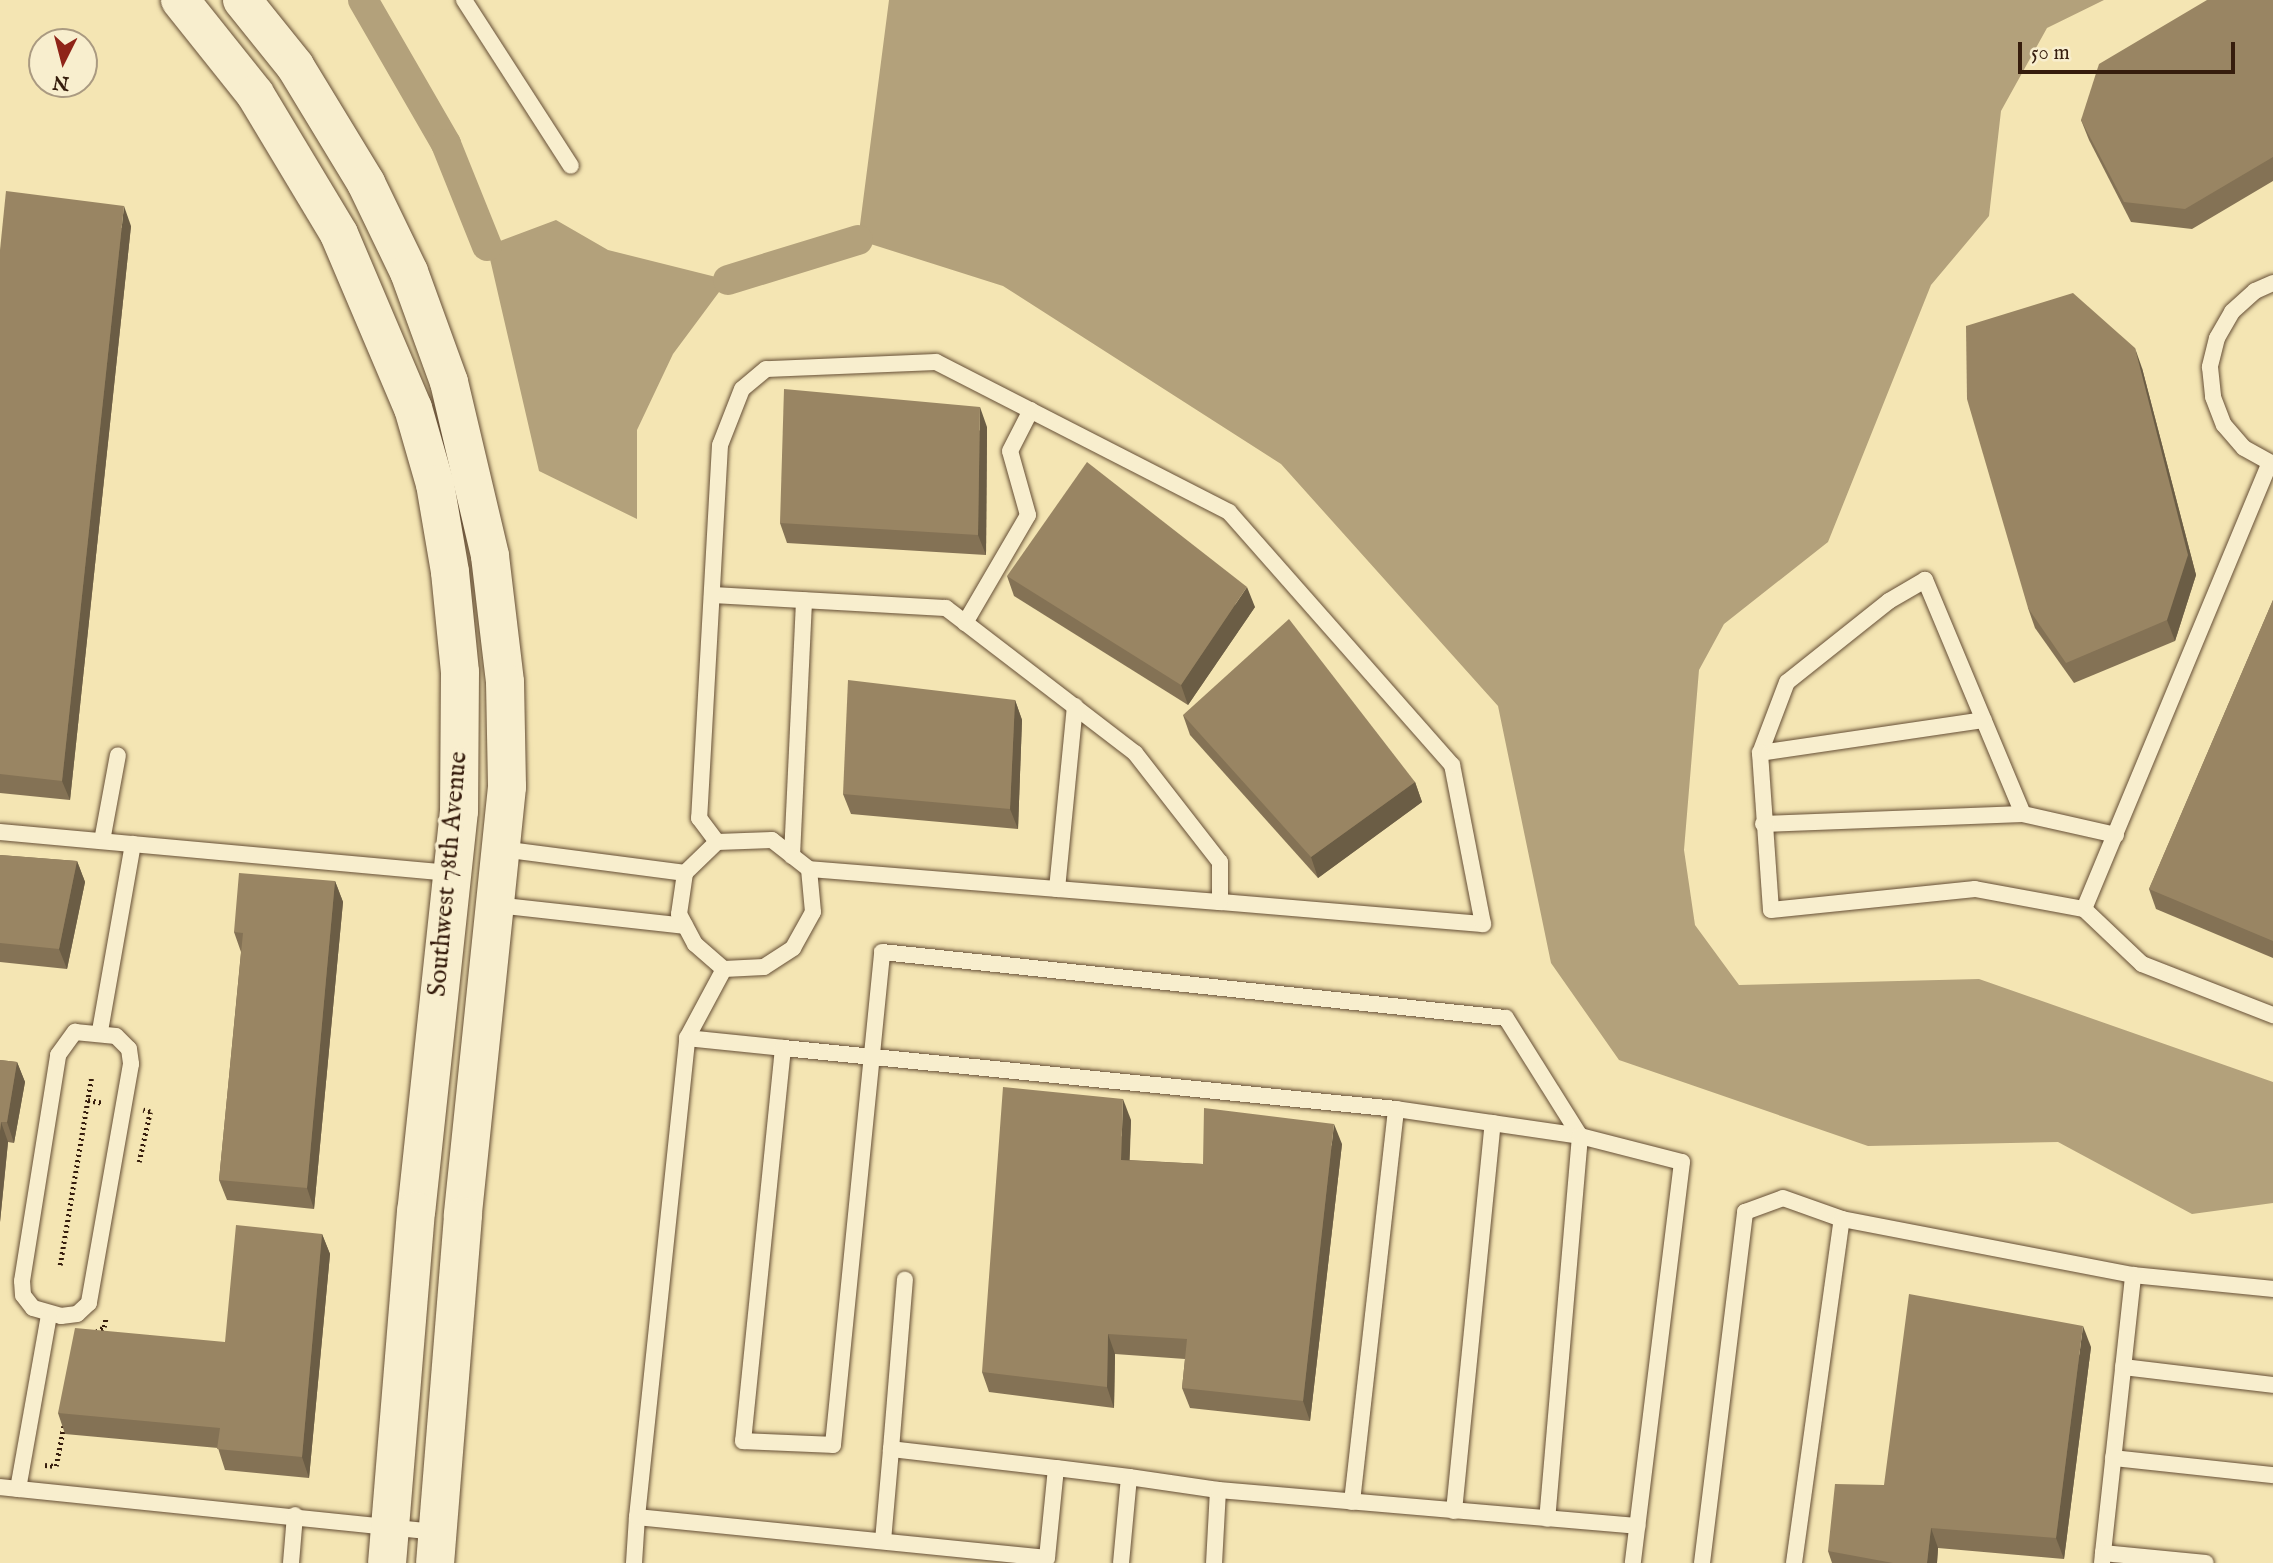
<!DOCTYPE html>
<style>
body{margin:0}
#map{position:relative;width:2273px;height:1563px;overflow:hidden;background:#f4e5b3;font-family:"IM FELL English",serif}
div>[style]{position:absolute}
[style*='--x']{left:calc(var(--x)*1px);top:calc(var(--y)*1px);width:calc(var(--w)*1px);rotate:calc(var(--a)*1deg)}
.water>*{inset:0;background:#b3a17b}
.canal>*{height:30px;margin:-15px;padding:0 15px;transform-origin:15px;border-radius:15px;background:#b3a17b}
.path>*{height:4.5px;margin-top:-2.25px;transform-origin:0;background:repeating-linear-gradient(90deg,#361d0d 0 2px,transparent 0 5.5px)}
.roads{filter:drop-shadow(0 0 2px #664f36) drop-shadow(0 0 2px #664f36)}
.lane>*{height:16px;margin:-8px;padding:0 8px;transform-origin:8px;border-radius:8px;background:#f8eece}
.secondary>*{height:38px;margin:-19px;padding:0 19px;transform-origin:19px;border-radius:19px;background:#f8eece}
.wall>*{inset:0;background:#847255}
.shaded-wall>*{inset:0;background:#6b5d45}
.building>*{inset:0;background:#998563}
span{translate:-50% -50%;white-space:nowrap;text-align:center;line-height:1.15;-webkit-text-stroke:7px #f8eece;paint-order:stroke}
.street-label{font-size:26px;color:#361d0d}
.north{position:absolute;left:28px;top:28px;width:70px;height:70px;box-sizing:border-box;background:#f8eece;border:2px solid #aa9a81;border-radius:50%;rotate:186deg;font-size:19px;font-weight:700;line-height:28px;text-align:center;color:#361d0d}
.north::after{content:'';display:block;margin:auto;width:24px;height:32px;background:#8f2418;clip-path:polygon(50% 0,100% 100%,50% 72%,0 100%)}
.scale{position:absolute;left:2018px;top:42px;width:217px;height:32px;box-sizing:border-box;border:4px solid #361d0d;border-top:0;padding-left:9px;font-size:21px;line-height:24px;white-space:nowrap;color:#361d0d;-webkit-text-stroke:5px #f8eece;paint-order:stroke}
</style>
<div id="map">
<div class="water">
<i style="clip-path:polygon(889px 0,2104px 0,2047px 28px,2001px 111px,1989px 216px,1931px 285px,1828px 542px,1724px 624px,1699px 670px,1684px 850px,1695px 925px,1739px 985px,1979px 979px,2273px 1082px,2273px 1203px,2192px 1214px,2058px 1142px,1868px 1146px,1619px 1060px,1551px 963px,1498px 706px,1281px 464px,1003px 286px,858px 240px)"></i>
<i style="clip-path:polygon(556px 220px,608px 250px,728px 280px,673px 354px,637px 430px,637px 519px,539px 471px,487px 246px)"></i>
</div>
<div class="canal">
<i style="--x:363;--y:0;--w:166;--a:60"></i>
<i style="--x:446;--y:144;--w:110;--a:68.1"></i>
<i style="--x:728;--y:280;--w:136;--a:-17.1"></i>
</div>
<div class="path">
<i style="--x:88;--y:1100;--w:16;--a:11"></i>
<i style="--x:139;--y:1162;--w:51;--a:-77.6"></i>
<i style="--x:150;--y:1112;--w:7;--a:-164"></i>
<i style="--x:60;--y:1265;--w:189;--a:-80.5"></i>
<i style="--x:96;--y:1332;--w:9;--a:-32"></i>
<i style="--x:104;--y:1327;--w:10;--a:-79"></i>
<i style="--x:45;--y:1465;--w:11;--a:5"></i>
<i style="--x:56;--y:1466;--w:43;--a:-79.2"></i>
</div>
<div class="roads">
<div class="lane">
<i style="--x:464;--y:0;--w:197;--a:57.2"></i>
<i style="--x:2273;--y:283;--w:20;--a:156"></i>
<i style="--x:2255;--y:291;--w:31;--a:138"></i>
<i style="--x:2232;--y:312;--w:30;--a:120"></i>
<i style="--x:2217;--y:338;--w:30;--a:104"></i>
<i style="--x:2210;--y:367;--w:30;--a:84"></i>
<i style="--x:2213;--y:397;--w:30;--a:69"></i>
<i style="--x:2224;--y:425;--w:30;--a:49"></i>
<i style="--x:2244;--y:448;--w:33;--a:29"></i>
<i style="--x:712;--y:595;--w:234;--a:3.2"></i>
<i style="--x:946;--y:608;--w:238;--a:37.5"></i>
<i style="--x:1135;--y:753;--w:138;--a:52.1"></i>
<i style="--x:1220;--y:862;--w:40;--a:90"></i>
<i style="--x:1220;--y:902;--w:264;--a:4.8"></i>
<i style="--x:1483;--y:924;--w:162;--a:-101"></i>
<i style="--x:1452;--y:765;--w:337;--a:-131.4"></i>
<i style="--x:1229;--y:512;--w:329;--a:-152.9"></i>
<i style="--x:936;--y:362;--w:170;--a:177.6"></i>
<i style="--x:766;--y:369;--w:31;--a:140"></i>
<i style="--x:742;--y:389;--w:60;--a:111.4"></i>
<i style="--x:720;--y:445;--w:374;--a:93.2"></i>
<i style="--x:699;--y:818;--w:30;--a:53"></i>
<i style="--x:965;--y:623;--w:125;--a:-59.7"></i>
<i style="--x:1028;--y:515;--w:66;--a:-105.7"></i>
<i style="--x:1010;--y:451;--w:46;--a:-62.9"></i>
<i style="--x:1760;--y:753;--w:226;--a:-8.4"></i>
<i style="--x:1763;--y:824;--w:260;--a:-2.2"></i>
<i style="--x:0;--y:832;--w:452;--a:5.2"></i>
<i style="--x:2116;--y:835;--w:95;--a:-167.3"></i>
<i style="--x:2023;--y:814;--w:254;--a:-112.7"></i>
<i style="--x:1925;--y:580;--w:42;--a:149.7"></i>
<i style="--x:1889;--y:601;--w:130;--a:141.5"></i>
<i style="--x:1787;--y:682;--w:76;--a:110.8"></i>
<i style="--x:1760;--y:753;--w:157;--a:86"></i>
<i style="--x:1771;--y:910;--w:205;--a:-5.9"></i>
<i style="--x:1975;--y:889;--w:111;--a:10.4"></i>
<i style="--x:2084;--y:909;--w:80;--a:43.5"></i>
<i style="--x:2142;--y:964;--w:141;--a:21.3"></i>
<i style="--x:102;--y:841;--w:87;--a:-79.5"></i>
<i style="--x:501;--y:849;--w:186;--a:7.4"></i>
<i style="--x:792;--y:856;--w:256;--a:-87.3"></i>
<i style="--x:809;--y:869;--w:412;--a:4.6"></i>
<i style="--x:1057;--y:889;--w:184;--a:-84.4"></i>
<i style="--x:496;--y:905;--w:190;--a:6.3"></i>
<i style="--x:2084;--y:909;--w:483;--a:-67.4"></i>
<i style="--x:100;--y:1031;--w:190;--a:-80"></i>
<i style="--x:75;--y:1032;--w:41;--a:5.6"></i>
<i style="--x:116;--y:1036;--w:18;--a:45"></i>
<i style="--x:129;--y:1049;--w:15;--a:82"></i>
<i style="--x:131;--y:1064;--w:243;--a:100"></i>
<i style="--x:89;--y:1303;--w:16;--a:137"></i>
<i style="--x:77;--y:1314;--w:16;--a:173"></i>
<i style="--x:61;--y:1316;--w:29;--a:-164"></i>
<i style="--x:33;--y:1308;--w:16;--a:-128"></i>
<i style="--x:23;--y:1295;--w:14;--a:-94"></i>
<i style="--x:22;--y:1281;--w:229;--a:-80.9"></i>
<i style="--x:58;--y:1055;--w:29;--a:-54"></i>
<i style="--x:687;--y:1038;--w:78;--a:-61.8"></i>
<i style="--x:724;--y:969;--w:40;--a:-2.9"></i>
<i style="--x:764;--y:967;--w:35;--a:-33"></i>
<i style="--x:793;--y:948;--w:41;--a:-60.9"></i>
<i style="--x:813;--y:912;--w:43;--a:-95.3"></i>
<i style="--x:809;--y:869;--w:47;--a:-141.9"></i>
<i style="--x:772;--y:840;--w:55;--a:177.9"></i>
<i style="--x:717;--y:842;--w:45;--a:135.9"></i>
<i style="--x:685;--y:873;--w:41;--a:98.3"></i>
<i style="--x:679;--y:914;--w:34;--a:62"></i>
<i style="--x:695;--y:944;--w:38;--a:41"></i>
<i style="--x:783;--y:1048;--w:616;--a:5.68"></i>
<i style="--x:1396;--y:1109;--w:186;--a:8.3"></i>
<i style="--x:1580;--y:1136;--w:384;--a:94.9"></i>
<i style="--x:2123;--y:1367;--w:151;--a:6.8"></i>
<i style="--x:891;--y:1449;--w:170;--a:-85.3"></i>
<i style="--x:2113;--y:1458;--w:161;--a:6.1"></i>
<i style="--x:1129;--y:1477;--w:90;--a:8.3"></i>
<i style="--x:1218;--y:1490;--w:73;--a:93.1"></i>
<i style="--x:0;--y:1487;--w:441;--a:5.9"></i>
<i style="--x:18;--y:1489;--w:177;--a:-79.9"></i>
<i style="--x:1218;--y:1490;--w:421;--a:4.9"></i>
<i style="--x:1352;--y:1502;--w:395;--a:-83.6"></i>
<i style="--x:1454;--y:1511;--w:390;--a:-84.3"></i>
<i style="--x:637;--y:1517;--w:482;--a:-84"></i>
<i style="--x:687;--y:1038;--w:97;--a:5.9"></i>
<i style="--x:783;--y:1048;--w:395;--a:95.8"></i>
<i style="--x:743;--y:1441;--w:90;--a:2.5"></i>
<i style="--x:833;--y:1445;--w:495;--a:-84.3"></i>
<i style="--x:882;--y:952;--w:627;--a:6.04"></i>
<i style="--x:1506;--y:1018;--w:139;--a:57.9"></i>
<i style="--x:1580;--y:1136;--w:105;--a:14.3"></i>
<i style="--x:1682;--y:1162;--w:404;--a:97"></i>
<i style="--x:883;--y:1541;--w:92;--a:-85"></i>
<i style="--x:891;--y:1449;--w:166;--a:6.6"></i>
<i style="--x:2103;--y:1553;--w:280;--a:-83.8"></i>
<i style="--x:2133;--y:1275;--w:141;--a:5.7"></i>
<i style="--x:291;--y:1563;--w:48;--a:-85.2"></i>
<i style="--x:634;--y:1563;--w:46;--a:-86.3"></i>
<i style="--x:637;--y:1517;--w:412;--a:5.7"></i>
<i style="--x:1047;--y:1558;--w:90;--a:-84.3"></i>
<i style="--x:1056;--y:1468;--w:74;--a:7"></i>
<i style="--x:1129;--y:1477;--w:86;--a:95.3"></i>
<i style="--x:1702;--y:1563;--w:354;--a:-83"></i>
<i style="--x:1745;--y:1212;--w:40;--a:-20.2"></i>
<i style="--x:1783;--y:1198;--w:63;--a:19.6"></i>
<i style="--x:1794;--y:1563;--w:347;--a:-82.1"></i>
<i style="--x:1842;--y:1219;--w:296;--a:10.9"></i>
<i style="--x:2102;--y:1563;--w:10;--a:-84"></i>
<i style="--x:2103;--y:1553;--w:103;--a:5.5"></i>
</div>
<div class="secondary">
<i style="--x:180;--y:0;--w:120;--a:51.4"></i>
<i style="--x:255;--y:94;--w:163;--a:59"></i>
<i style="--x:339;--y:234;--w:189;--a:67"></i>
<i style="--x:413;--y:408;--w:79;--a:73.9"></i>
<i style="--x:435;--y:484;--w:89;--a:80.3"></i>
<i style="--x:450;--y:572;--w:100;--a:84.3"></i>
<i style="--x:460;--y:672;--w:139;--a:90.4"></i>
<i style="--x:459;--y:811;--w:402;--a:96.1"></i>
<i style="--x:416;--y:1211;--w:353;--a:94.7"></i>
<i style="--x:242;--y:0;--w:85;--a:51.2"></i>
<i style="--x:295;--y:66;--w:137;--a:58.7"></i>
<i style="--x:366;--y:183;--w:99;--a:64.2"></i>
<i style="--x:409;--y:272;--w:117;--a:70"></i>
<i style="--x:449;--y:382;--w:179;--a:76.7"></i>
<i style="--x:490;--y:556;--w:127;--a:83.2"></i>
<i style="--x:505;--y:682;--w:105;--a:88.9"></i>
<i style="--x:507;--y:787;--w:431;--a:95.9"></i>
<i style="--x:463;--y:1216;--w:348;--a:94.6"></i>
</div>
</div>
<div class="wall">
<i style="clip-path:polygon(2273px 0,2273px 181px,2192px 229px,2131px 222px,2089px 140px,2081px 120px)"></i>
<i style="clip-path:polygon(131px 226px,70px 800px,0 793px,0 250px)"></i>
<i style="clip-path:polygon(2142px 368px,2196px 575px,2175px 641px,2074px 683px,2035px 628px,2028px 608px)"></i>
<i style="clip-path:polygon(987px 427px,986px 555px,787px 543px,780px 523px)"></i>
<i style="clip-path:polygon(1007px 576px,1255px 607px,1188px 705px,1014px 596px)"></i>
<i style="clip-path:polygon(2273px 600px,2273px 958px,2156px 909px,2149px 889px)"></i>
<i style="clip-path:polygon(1015px 700px,1022px 720px,1018px 829px,851px 814px,843px 794px)"></i>
<i style="clip-path:polygon(1183px 715px,1415px 782px,1422px 802px,1318px 878px,1190px 735px)"></i>
<i style="clip-path:polygon(0 855px,77px 861px,85px 882px,67px 969px,0 962px)"></i>
<i style="clip-path:polygon(335px 881px,343px 902px,314px 1209px,227px 1200px,219px 1180px,241px 952px,234px 932px)"></i>
<i style="clip-path:polygon(0 1060px,17px 1062px,25px 1082px,14px 1143px,8px 1142px,0 1222px)"></i>
<i style="clip-path:polygon(1131px 1120px,1129px 1160px,1203px 1164px,1342px 1144px,1310px 1421px,1190px 1408px,1182px 1388px,1185px 1359px,1115px 1354px,1114px 1408px,989px 1392px,982px 1372px)"></i>
<i style="clip-path:polygon(322px 1234px,330px 1254px,309px 1478px,225px 1470px,218px 1448px,65px 1434px,58px 1413px,225px 1342px)"></i>
<i style="clip-path:polygon(2091px 1347px,2064px 1559px,1938px 1548px,1937px 1563px,1832px 1563px,1828px 1551px,1884px 1485px)"></i>
</div>
<div class="shaded-wall">
<i style="clip-path:polygon(124px 206px,131px 226px,70px 800px,62px 781px)"></i>
<i style="clip-path:polygon(2135px 348px,2142px 368px,2196px 575px,2175px 641px,2167px 620px)"></i>
<i style="clip-path:polygon(980px 407px,987px 427px,986px 555px,978px 535px)"></i>
<i style="clip-path:polygon(1247px 587px,1255px 607px,1188px 705px,1181px 685px)"></i>
<i style="clip-path:polygon(1015px 700px,1022px 720px,1018px 829px,1010px 809px)"></i>
<i style="clip-path:polygon(1415px 782px,1422px 802px,1318px 878px,1311px 857px)"></i>
<i style="clip-path:polygon(77px 861px,85px 882px,67px 969px,59px 949px)"></i>
<i style="clip-path:polygon(335px 881px,343px 902px,314px 1209px,307px 1188px)"></i>
<i style="clip-path:polygon(17px 1062px,25px 1082px,14px 1143px,7px 1122px)"></i>
<i style="clip-path:polygon(1123px 1099px,1131px 1120px,1129px 1180px,1121px 1160px)"></i>
<i style="clip-path:polygon(1px 1122px,8px 1142px,0 1222px,0 1131px)"></i>
<i style="clip-path:polygon(1334px 1124px,1342px 1144px,1310px 1421px,1303px 1401px)"></i>
<i style="clip-path:polygon(322px 1234px,330px 1254px,309px 1478px,302px 1457px)"></i>
<i style="clip-path:polygon(2083px 1326px,2091px 1347px,2064px 1559px,2056px 1538px)"></i>
<i style="clip-path:polygon(1108px 1334px,1115px 1354px,1114px 1408px,1107px 1387px)"></i>
<i style="clip-path:polygon(1931px 1528px,1938px 1548px,1937px 1563px,1927px 1563px)"></i>
</div>
<div class="building">
<i style="clip-path:polygon(2207px 0,2273px 0,2273px 157px,2185px 209px,2124px 202px,2081px 120px,2099px 64px)"></i>
<i style="clip-path:polygon(6px 191px,124px 206px,62px 781px,0 774px,0 250px)"></i>
<i style="clip-path:polygon(2073px 293px,2135px 348px,2188px 555px,2167px 620px,2066px 663px,2028px 608px,1967px 399px,1966px 326px)"></i>
<i style="clip-path:polygon(784px 389px,980px 407px,978px 535px,780px 523px)"></i>
<i style="clip-path:polygon(1087px 462px,1247px 587px,1181px 685px,1007px 576px)"></i>
<i style="clip-path:polygon(2273px 600px,2273px 941px,2149px 889px)"></i>
<i style="clip-path:polygon(1289px 619px,1415px 782px,1311px 857px,1183px 715px)"></i>
<i style="clip-path:polygon(848px 680px,1015px 700px,1010px 809px,843px 794px)"></i>
<i style="clip-path:polygon(0 855px,77px 861px,59px 949px,0 943px)"></i>
<i style="clip-path:polygon(239px 873px,335px 881px,307px 1188px,219px 1180px,243px 933px,234px 932px)"></i>
<i style="clip-path:polygon(0 1060px,17px 1062px,7px 1122px,1px 1122px,0 1131px)"></i>
<i style="clip-path:polygon(1003px 1087px,1123px 1099px,1121px 1160px,1203px 1164px,1204px 1108px,1334px 1124px,1303px 1401px,1182px 1388px,1187px 1339px,1108px 1334px,1107px 1387px,982px 1372px)"></i>
<i style="clip-path:polygon(236px 1225px,322px 1234px,302px 1457px,217px 1449px,220px 1428px,58px 1413px,75px 1328px,225px 1342px)"></i>
<i style="clip-path:polygon(1909px 1294px,2083px 1326px,2056px 1538px,1931px 1528px,1927px 1563px,1893px 1563px,1828px 1551px,1835px 1484px,1884px 1485px)"></i>
</div>
<div class="street-label">
<span style="left:448px;top:874px;rotate:-85deg">Southwest 78th Avenue</span>
</div>
<div class="north">N</div>
<div class="scale">50 m</div>
</div>
